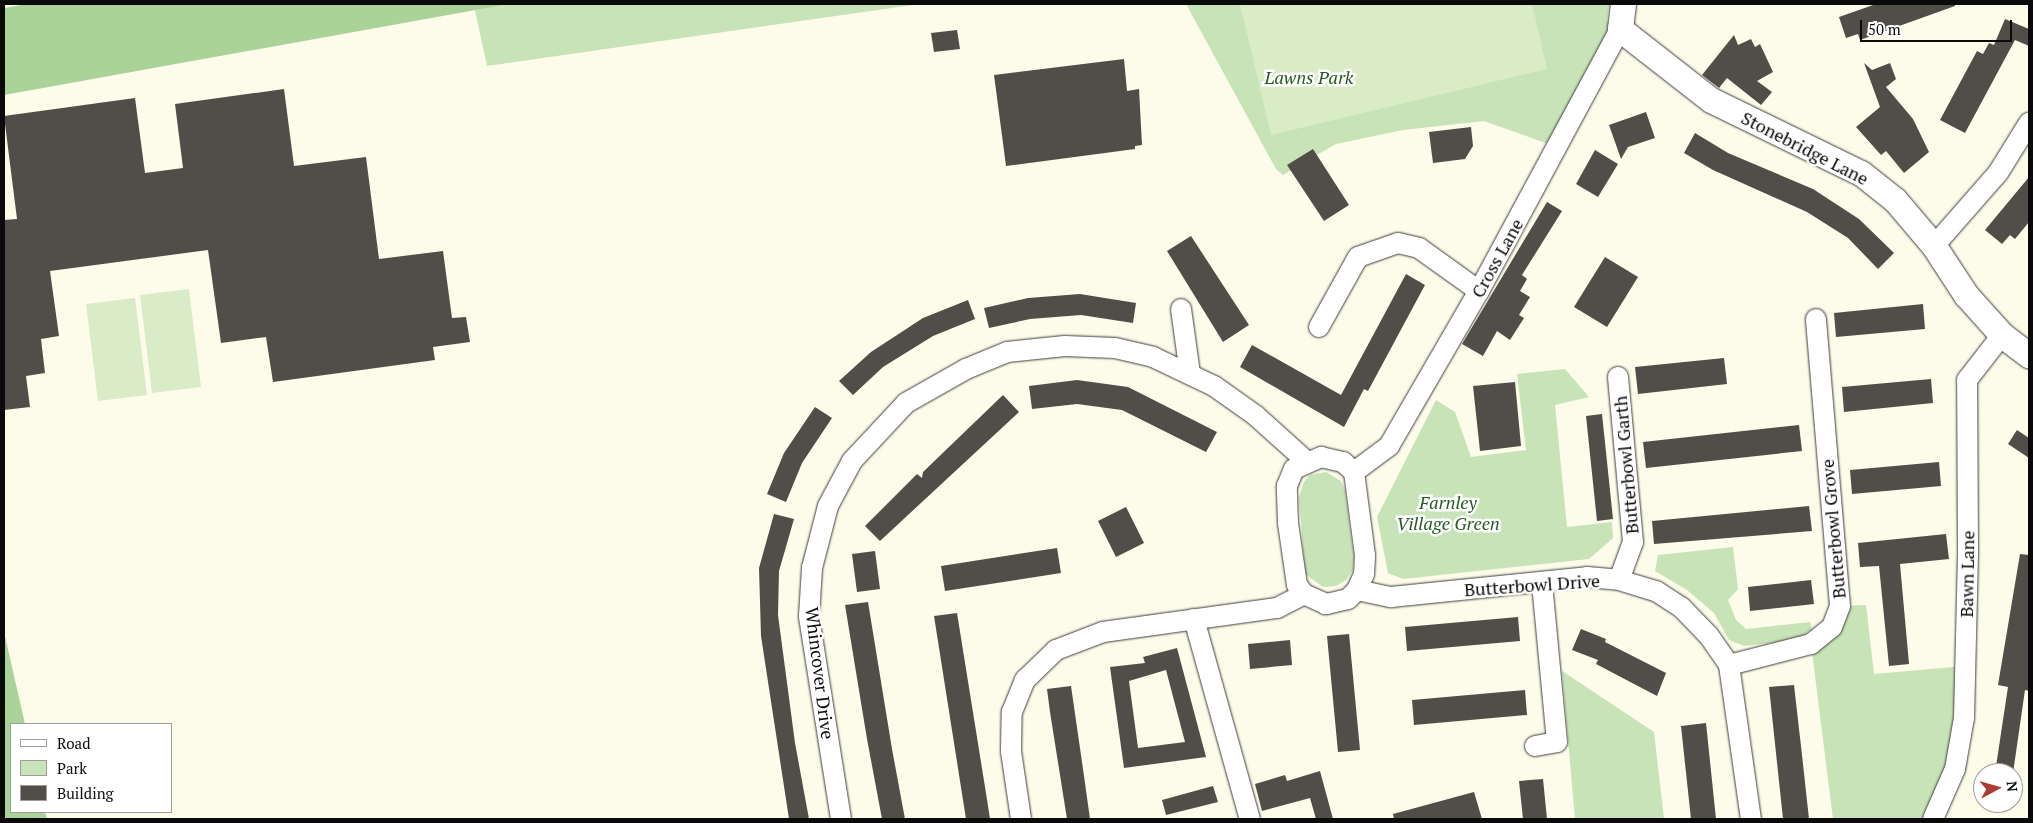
<!DOCTYPE html>
<style>
body{margin:0}
#map{position:relative;width:2033px;height:823px;overflow:hidden;background:#fdfbe9;font-family:"PT Serif",serif}
div>[style]{position:absolute}
[style*='--x']{left:calc(var(--x)*1px);top:calc(var(--y)*1px);width:calc(var(--w)*1px);rotate:calc(var(--a)*1deg)}
.green>*{inset:0;background:#c8e3b7}
.forest>*{inset:0;background:#abd298}
.pitch>*{inset:0;background:#daebc8}
.building>*{inset:0;background:#514d48}
.roads{filter:drop-shadow(0 0 1px #3d3d3d) drop-shadow(0 0 1px #3d3d3d)}
.minor>*{height:20px;margin:-10px;padding:0 10px;transform-origin:10px;border-radius:10px;background:#fff}
.tertiary>*{height:25px;margin:-12.5px;padding:0 12.5px;transform-origin:12.5px;border-radius:12.5px;background:#fff}
span{translate:-50% -50%;white-space:nowrap;text-align:center;line-height:1.15;-webkit-text-stroke:5px #fff;paint-order:stroke}
.park-label{font-size:18px;color:#275a22;font-style:italic}
.street-label{font-size:18px;color:#0a0a0a}
.frame{position:absolute;inset:0;border:5px solid #0a0a0a;pointer-events:none}
.legend{position:absolute;left:10px;top:723px;width:162px;height:90px;box-sizing:border-box;background:#fff;border:1px solid #9d9d9d;margin:0;padding:6px 9px;list-style:none;font-size:15px;color:#0a0a0a}
.legend li{display:flex;align-items:center;gap:10px;height:25px}
.legend b{width:25px;border:1px solid #9d9d9d}
.north{position:absolute;left:1973px;top:763px;width:50px;height:50px;box-sizing:border-box;background:#fff;border:1px solid #9d9d9d;border-radius:50%;rotate:84deg;font-size:14px;font-weight:700;line-height:20px;text-align:center;color:#0a0a0a}
.north::after{content:'';display:block;margin:auto;width:18px;height:22px;background:#aa3c32;clip-path:polygon(50% 0,100% 100%,50% 72%,0 100%)}
.scale{position:absolute;left:1860px;top:20px;width:152px;height:22px;box-sizing:border-box;border:2px solid #0a0a0a;border-top:0;padding-left:6px;font-size:15px;line-height:18px;white-space:nowrap;color:#0a0a0a;-webkit-text-stroke:4px #fff;paint-order:stroke}
</style>
<div id="map">
<div class="green">
<i style="clip-path:polygon(509px 4px,920px 4px,487px 66px,475px 10px)"></i>
<i style="clip-path:polygon(1186px 4px,1609px 4px,1607px 21px,1620px 29px,1557px 147px,1484px 121px,1403px 130px,1336px 144px,1283px 175px,1276px 169px)"></i>
<i style="clip-path:polygon(1565px 369px,1589px 397px,1555px 405px,1567px 527px,1612px 522px,1613px 538px,1589px 559px,1403px 579px,1388px 573px,1377px 517px,1436px 400px,1455px 412px,1471px 457px,1526px 450px,1517px 374px)"></i>
<i style="clip-path:polygon(1326px 472px,1341px 481px,1345px 490px,1354px 557px,1353px 570px,1346px 580px,1336px 586px,1323px 587px,1305px 574px,1299px 497px,1304px 482px,1310px 475px)"></i>
<i style="clip-path:polygon(1733px 547px,1738px 589px,1728px 600px,1736px 620px,1746px 629px,1810px 622px,1812px 629px,1797px 640px,1744px 646px,1729px 640px,1714px 613px,1687px 590px,1655px 571px,1658px 555px)"></i>
<i style="clip-path:polygon(1866px 605px,1874px 674px,1965px 666px,1964px 718px,1933px 819px,1833px 819px,1811px 644px,1840px 606px)"></i>
<i style="clip-path:polygon(1562px 671px,1654px 732px,1664px 819px,1575px 819px)"></i>
</div>
<div class="forest">
<i style="clip-path:polygon(27px 4px,509px 4px,4px 95px,4px 8px)"></i>
<i style="clip-path:polygon(4px 632px,25px 724px,11px 724px,11px 812px,45px 812px,47px 819px,4px 819px)"></i>
</div>
<div class="pitch">
<i style="clip-path:polygon(1240px 4px,1532px 4px,1547px 69px,1271px 135px)"></i>
<i style="clip-path:polygon(189px 289px,201px 387px,152px 393px,140px 295px)"></i>
<i style="clip-path:polygon(135px 298px,147px 395px,98px 401px,86px 304px)"></i>
</div>
<div class="building">
<i style="clip-path:polygon(1876px 4px,1955px 4px,1955px 6px,1860px 40px,1858px 34px,1846px 38px,1839px 17px)"></i>
<i style="clip-path:polygon(2005px 19px,2029px 29px,2029px 46px,2015px 40px,1965px 133px,1940px 120px,1977px 51px,1983px 54px,1989px 43px,1994px 45px)"></i>
<i style="clip-path:polygon(957px 30px,960px 49px,934px 52px,931px 33px)"></i>
<i style="clip-path:polygon(1734px 35px,1738px 45px,1751px 39px,1755px 47px,1760px 44px,1773px 72px,1757px 81px,1772px 92px,1761px 105px,1727px 78px,1719px 88px,1702px 75px)"></i>
<i style="clip-path:polygon(1124px 59px,1127px 91px,1139px 89px,1142px 145px,1135px 146px,1135px 149px,1006px 166px,994px 75px)"></i>
<i style="clip-path:polygon(1864px 63px,1872px 70px,1890px 63px,1896px 79px,1886px 87px,1913px 119px,1929px 152px,1904px 173px,1886px 151px,1881px 155px,1856px 127px,1880px 107px)"></i>
<i style="clip-path:polygon(284px 89px,294px 166px,366px 157px,379px 259px,443px 251px,452px 318px,466px 317px,470px 342px,433px 347px,435px 360px,273px 382px,266px 337px,221px 343px,208px 250px,50px 271px,59px 336px,41px 339px,45px 373px,26px 376px,30px 407px,4px 410px,4px 220px,17px 219px,4px 116px,135px 98px,145px 173px,183px 168px,175px 104px)"></i>
<i style="clip-path:polygon(1646px 112px,1655px 138px,1628px 147px,1621px 159px,1609px 125px)"></i>
<i style="clip-path:polygon(1471px 127px,1473px 146px,1465px 159px,1433px 163px,1429px 132px)"></i>
<i style="clip-path:polygon(1695px 133px,1728px 153px,1813px 189px,1859px 219px,1894px 253px,1878px 269px,1848px 238px,1807px 212px,1713px 170px,1684px 153px)"></i>
<i style="clip-path:polygon(1313px 149px,1349px 205px,1324px 221px,1287px 165px)"></i>
<i style="clip-path:polygon(1595px 150px,1618px 164px,1598px 197px,1576px 184px)"></i>
<i style="clip-path:polygon(2029px 177px,2029px 222px,2015px 239px,2010px 235px,2002px 244px,1985px 230px)"></i>
<i style="clip-path:polygon(1547px 202px,1562px 211px,1522px 275px,1527px 279px,1520px 291px,1530px 297px,1519px 315px,1524px 318px,1510px 340px,1497px 331px,1483px 356px,1462px 344px)"></i>
<i style="clip-path:polygon(1191px 236px,1249px 325px,1223px 342px,1167px 251px)"></i>
<i style="clip-path:polygon(1605px 257px,1638px 277px,1607px 327px,1574px 307px)"></i>
<i style="clip-path:polygon(1406px 274px,1425px 285px,1368px 391px,1364px 389px,1344px 427px,1240px 367px,1252px 345px,1341px 395px)"></i>
<i style="clip-path:polygon(1080px 294px,1136px 303px,1133px 323px,1081px 315px,1030px 319px,989px 328px,984px 308px,1028px 298px)"></i>
<i style="clip-path:polygon(968px 300px,975px 319px,933px 336px,883px 367px,853px 395px,839px 381px,871px 352px,923px 318px)"></i>
<i style="clip-path:polygon(1923px 304px,1925px 329px,1836px 337px,1834px 313px)"></i>
<i style="clip-path:polygon(1724px 358px,1727px 384px,1638px 394px,1635px 367px)"></i>
<i style="clip-path:polygon(1931px 379px,1933px 403px,1844px 412px,1842px 387px)"></i>
<i style="clip-path:polygon(1077px 380px,1128px 387px,1217px 432px,1206px 452px,1122px 410px,1077px 404px,1032px 409px,1029px 386px)"></i>
<i style="clip-path:polygon(1515px 382px,1521px 446px,1480px 451px,1473px 386px)"></i>
<i style="clip-path:polygon(1003px 395px,1019px 412px,880px 541px,865px 526px,917px 474px,922px 478px,923px 472px)"></i>
<i style="clip-path:polygon(815px 407px,832px 418px,802px 463px,786px 502px,767px 494px,784px 453px)"></i>
<i style="clip-path:polygon(1602px 414px,1613px 519px,1597px 521px,1586px 416px)"></i>
<i style="clip-path:polygon(1799px 425px,1802px 451px,1646px 468px,1643px 442px)"></i>
<i style="clip-path:polygon(2017px 430px,2029px 438px,2029px 458px,2008px 444px)"></i>
<i style="clip-path:polygon(1939px 462px,1941px 486px,1852px 494px,1850px 470px)"></i>
<i style="clip-path:polygon(1809px 506px,1812px 531px,1654px 544px,1652px 521px)"></i>
<i style="clip-path:polygon(1126px 507px,1144px 543px,1116px 557px,1098px 521px)"></i>
<i style="clip-path:polygon(774px 514px,794px 519px,779px 571px,778px 615px,795px 743px,809px 819px,789px 819px,761px 636px,759px 568px)"></i>
<i style="clip-path:polygon(1946px 534px,1949px 559px,1900px 564px,1909px 664px,1889px 666px,1879px 566px,1860px 567px,1858px 543px)"></i>
<i style="clip-path:polygon(1057px 548px,1061px 573px,945px 591px,941px 566px)"></i>
<i style="clip-path:polygon(875px 551px,880px 589px,857px 592px,852px 554px)"></i>
<i style="clip-path:polygon(2020px 554px,2029px 555px,2029px 691px,2025px 690px,2013px 773px,1995px 773px,2008px 687px,1998px 685px)"></i>
<i style="clip-path:polygon(1811px 580px,1814px 604px,1750px 611px,1748px 587px)"></i>
<i style="clip-path:polygon(868px 602px,892px 749px,905px 819px,882px 819px,867px 739px,845px 605px)"></i>
<i style="clip-path:polygon(957px 613px,985px 787px,990px 819px,966px 819px,934px 616px)"></i>
<i style="clip-path:polygon(1518px 617px,1520px 641px,1407px 651px,1405px 627px)"></i>
<i style="clip-path:polygon(1581px 629px,1606px 639px,1605px 642px,1666px 673px,1657px 696px,1596px 664px,1598px 660px,1572px 650px)"></i>
<i style="clip-path:polygon(1349px 634px,1360px 750px,1338px 752px,1327px 636px)"></i>
<i style="clip-path:polygon(1290px 640px,1292px 665px,1250px 669px,1248px 644px)"></i>
<i style="clip-path:polygon(evenodd,1177px 648px,1206px 757px,1124px 768px,1110px 667px,1145px 663px,1143px 657px,1177px 648px,1166px 670px,1185px 742px,1138px 748px,1129px 681px,1166px 670px)"></i>
<i style="clip-path:polygon(1794px 685px,1802px 755px,1809px 819px,1783px 819px,1769px 687px)"></i>
<i style="clip-path:polygon(1071px 686px,1084px 776px,1090px 819px,1067px 819px,1050px 712px,1047px 689px)"></i>
<i style="clip-path:polygon(1525px 690px,1527px 715px,1414px 725px,1412px 700px)"></i>
<i style="clip-path:polygon(1706px 723px,1716px 819px,1691px 819px,1681px 726px)"></i>
<i style="clip-path:polygon(1320px 771px,1333px 819px,1316px 819px,1310px 798px,1262px 811px,1255px 784px,1285px 775px,1287px 781px)"></i>
<i style="clip-path:polygon(1543px 779px,1547px 819px,1523px 819px,1519px 781px)"></i>
<i style="clip-path:polygon(1213px 786px,1218px 802px,1166px 815px,1162px 800px)"></i>
<i style="clip-path:polygon(1474px 792px,1482px 819px,1394px 819px,1393px 814px)"></i>
</div>
<div class="roads">
<div class="minor">
<i style="--x:1934;--y:246;--w:97;--a:-48.8"></i>
<i style="--x:1998;--y:173;--w:59;--a:-58.2"></i>
<i style="--x:1181;--y:309;--w:66;--a:82.1"></i>
<i style="--x:1319;--y:327;--w:80;--a:-60.9"></i>
<i style="--x:1358;--y:257;--w:42;--a:-19.3"></i>
<i style="--x:1398;--y:243;--w:22;--a:13"></i>
<i style="--x:1419;--y:248;--w:74;--a:35.6"></i>
<i style="--x:1618;--y:377;--w:166;--a:84.8"></i>
<i style="--x:1633;--y:542;--w:40;--a:110.2"></i>
<i style="--x:1321;--y:457;--w:23;--a:13"></i>
<i style="--x:1343;--y:462;--w:15;--a:42"></i>
<i style="--x:1354;--y:472;--w:85;--a:82.5"></i>
<i style="--x:1365;--y:556;--w:18;--a:93"></i>
<i style="--x:1364;--y:574;--w:17;--a:114"></i>
<i style="--x:1357;--y:590;--w:13;--a:135"></i>
<i style="--x:1348;--y:599;--w:23;--a:167"></i>
<i style="--x:1326;--y:604;--w:24;--a:-156"></i>
<i style="--x:1304;--y:594;--w:11;--a:-128"></i>
<i style="--x:1297;--y:585;--w:63;--a:-98.3"></i>
<i style="--x:1288;--y:523;--w:37;--a:-92"></i>
<i style="--x:1287;--y:486;--w:18;--a:-68"></i>
<i style="--x:1294;--y:469;--w:30;--a:-24"></i>
<i style="--x:1354;--y:472;--w:44;--a:-36.6"></i>
<i style="--x:1389;--y:446;--w:179;--a:-59.9"></i>
<i style="--x:1479;--y:291;--w:298;--a:-61.7"></i>
<i style="--x:1357;--y:590;--w:35;--a:12"></i>
<i style="--x:1391;--y:597;--w:197;--a:-5.8"></i>
<i style="--x:1587;--y:577;--w:32;--a:5"></i>
<i style="--x:1619;--y:580;--w:39;--a:17"></i>
<i style="--x:1656;--y:591;--w:30;--a:33"></i>
<i style="--x:1681;--y:607;--w:40;--a:46"></i>
<i style="--x:1709;--y:636;--w:35;--a:55"></i>
<i style="--x:1729;--y:665;--w:156;--a:81.9"></i>
<i style="--x:1194;--y:619;--w:208;--a:74.4"></i>
<i style="--x:1729;--y:665;--w:85;--a:-14.4"></i>
<i style="--x:1811;--y:644;--w:27;--a:-39"></i>
<i style="--x:1832;--y:627;--w:22;--a:-69"></i>
<i style="--x:1840;--y:606;--w:288;--a:-94.8"></i>
<i style="--x:1535;--y:746;--w:22;--a:-10"></i>
<i style="--x:1557;--y:742;--w:160;--a:-95.4"></i>
<i style="--x:841;--y:819;--w:206;--a:-99"></i>
<i style="--x:809;--y:616;--w:48;--a:-86.4"></i>
<i style="--x:812;--y:568;--w:64;--a:-75.5"></i>
<i style="--x:828;--y:506;--w:51;--a:-61.9"></i>
<i style="--x:852;--y:461;--w:79;--a:-47"></i>
<i style="--x:906;--y:403;--w:69;--a:-29.5"></i>
<i style="--x:966;--y:369;--w:44;--a:-22.5"></i>
<i style="--x:1007;--y:352;--w:58;--a:-5.9"></i>
<i style="--x:1065;--y:346;--w:50;--a:2.3"></i>
<i style="--x:1115;--y:348;--w:39;--a:13"></i>
<i style="--x:1153;--y:357;--w:68;--a:25.4"></i>
<i style="--x:1214;--y:386;--w:50;--a:35.3"></i>
<i style="--x:1255;--y:415;--w:69;--a:42"></i>
<i style="--x:1021;--y:819;--w:69;--a:-98.4"></i>
<i style="--x:1011;--y:751;--w:39;--a:-89"></i>
<i style="--x:1012;--y:712;--w:35;--a:-68"></i>
<i style="--x:1025;--y:680;--w:43;--a:-44.1"></i>
<i style="--x:1056;--y:650;--w:50;--a:-21"></i>
<i style="--x:1103;--y:632;--w:176;--a:-7.9"></i>
<i style="--x:1277;--y:608;--w:30;--a:-27"></i>
<i style="--x:1933;--y:819;--w:55;--a:-66.3"></i>
<i style="--x:1955;--y:769;--w:52;--a:-80"></i>
<i style="--x:1964;--y:718;--w:167;--a:-88.6"></i>
<i style="--x:1968;--y:551;--w:171;--a:-90.3"></i>
<i style="--x:1967;--y:380;--w:57;--a:-52.1"></i>
</div>
<div class="tertiary">
<i style="--x:1623;--y:4;--w:25;--a:97"></i>
<i style="--x:1620;--y:29;--w:115;--a:38"></i>
<i style="--x:1711;--y:100;--w:167;--a:26"></i>
<i style="--x:1861;--y:173;--w:43;--a:38.5"></i>
<i style="--x:1895;--y:200;--w:60;--a:49.7"></i>
<i style="--x:1934;--y:246;--w:59;--a:56.9"></i>
<i style="--x:1966;--y:295;--w:54;--a:48"></i>
<i style="--x:2002;--y:335;--w:34;--a:37"></i>
</div>
</div>
<div class="park-label">
<span style="left:1309px;top:77px">Lawns Park</span>
<span style="left:1448px;top:513px">Farnley<br>Village Green</span>
</div>
<div class="street-label">
<span style="left:1805px;top:148px;rotate:27deg">Stonebridge Lane</span>
<span style="left:1497px;top:258px;rotate:-61deg">Cross Lane</span>
<span style="left:1626px;top:465px;rotate:-95deg">Butterbowl Garth</span>
<span style="left:1833px;top:529px;rotate:-95deg">Butterbowl Grove</span>
<span style="left:1967px;top:574px;rotate:-89deg">Bawn Lane</span>
<span style="left:1532px;top:585px;rotate:-4deg">Butterbowl Drive</span>
<span style="left:820px;top:673px;rotate:83deg">Whincover Drive</span>
</div>
<div class="frame"></div>
<ul class="legend">
<li><b style="height:6px;background:#fff"></b>Road</li>
<li><b style="height:14px;background:#c8e3b7"></b>Park</li>
<li><b style="height:14px;background:#514d48"></b>Building</li>
</ul>
<div class="north">N</div>
<div class="scale">50 m</div>
</div>
